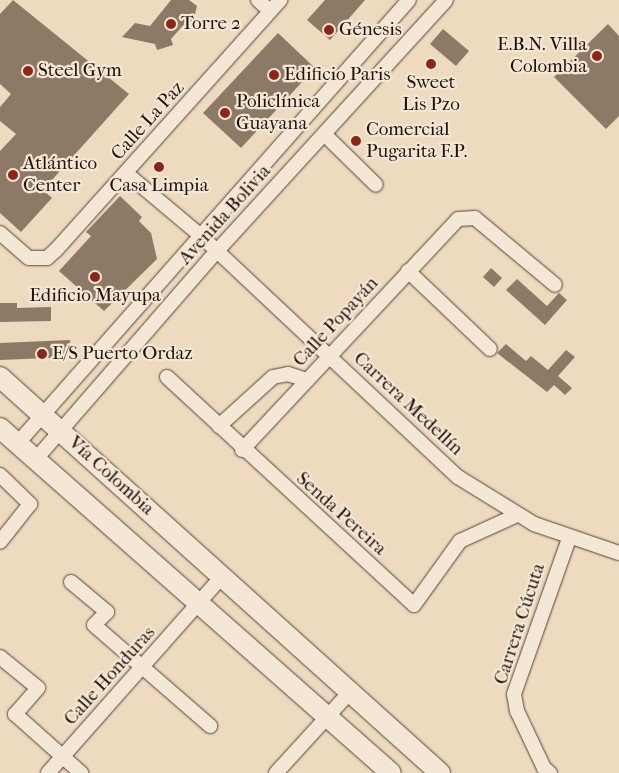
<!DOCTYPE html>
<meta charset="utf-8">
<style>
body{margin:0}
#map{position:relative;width:619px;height:773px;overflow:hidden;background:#eedabe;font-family:"IM FELL French Canon",serif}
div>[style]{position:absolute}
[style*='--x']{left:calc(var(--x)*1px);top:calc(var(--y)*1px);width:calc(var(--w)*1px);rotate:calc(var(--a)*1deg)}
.building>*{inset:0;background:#8c7a67}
.roads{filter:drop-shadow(0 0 1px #554336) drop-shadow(0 0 1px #554336)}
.minor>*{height:14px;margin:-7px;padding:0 7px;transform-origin:7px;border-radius:7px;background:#f4e7d5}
.secondary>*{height:20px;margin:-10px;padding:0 10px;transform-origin:10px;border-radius:10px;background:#f4e7d5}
.dots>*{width:14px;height:14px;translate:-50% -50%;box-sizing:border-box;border:2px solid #f4e7d5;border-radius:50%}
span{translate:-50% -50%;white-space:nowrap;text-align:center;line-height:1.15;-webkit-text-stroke:4.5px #f4e7d5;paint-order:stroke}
.poi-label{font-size:19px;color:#221109}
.left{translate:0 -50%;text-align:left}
.right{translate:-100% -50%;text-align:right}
.street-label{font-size:19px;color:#221109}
</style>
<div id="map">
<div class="building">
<i style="clip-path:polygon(13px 0,129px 94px,43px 190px,52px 198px,21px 232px,0 213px,0 151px,16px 134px,0 121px,0 107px,11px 94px,0 84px,0 14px)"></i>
<i style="clip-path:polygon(171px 0,189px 0,197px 6px,193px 22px,187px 21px,171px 39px,173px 45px,157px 50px,155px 44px,122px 37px,135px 23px,150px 26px)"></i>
<i style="clip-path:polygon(325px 0,365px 0,330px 40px,307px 20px)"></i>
<i style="clip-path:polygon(608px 24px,619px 36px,619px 116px,606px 129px,554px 77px)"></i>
<i style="clip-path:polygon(443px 29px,469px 51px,456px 66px,430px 44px)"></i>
<i style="clip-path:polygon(278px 33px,315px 68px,241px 148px,203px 113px)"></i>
<i style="clip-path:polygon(120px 196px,142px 217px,139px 221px,151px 233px,157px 259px,104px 311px,59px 271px,91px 236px,86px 232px)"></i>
<i style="clip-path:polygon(491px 268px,502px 278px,494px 287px,483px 277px)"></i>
<i style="clip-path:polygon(517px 279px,547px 306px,559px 293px,567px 300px,545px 325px,506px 290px)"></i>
<i style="clip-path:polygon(0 303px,17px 303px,17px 308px,51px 307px,51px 321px,0 322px)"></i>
<i style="clip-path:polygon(70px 340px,71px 357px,0 360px,0 343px)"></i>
<i style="clip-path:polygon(506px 344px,526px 361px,531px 356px,548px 370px,566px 350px,575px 357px,558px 376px,572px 388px,565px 395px,554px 385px,547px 392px,497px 353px)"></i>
</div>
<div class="roads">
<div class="minor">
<i style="--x:258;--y:0;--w:16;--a:43"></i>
<i style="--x:325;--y:135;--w:71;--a:44.4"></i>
<i style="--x:126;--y:173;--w:98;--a:40"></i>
<i style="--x:201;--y:236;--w:352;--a:43.2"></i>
<i style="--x:458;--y:477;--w:89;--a:31.7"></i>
<i style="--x:534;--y:524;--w:90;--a:18.8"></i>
<i style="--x:0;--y:233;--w:38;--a:41"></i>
<i style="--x:29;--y:258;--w:18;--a:0"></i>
<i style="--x:47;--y:258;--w:12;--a:-42"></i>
<i style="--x:56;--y:250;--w:336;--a:-48.1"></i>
<i style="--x:408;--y:271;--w:113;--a:43.6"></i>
<i style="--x:167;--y:377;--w:336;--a:42.7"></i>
<i style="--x:414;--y:605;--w:79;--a:-54.3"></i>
<i style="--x:460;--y:541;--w:63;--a:-24.5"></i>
<i style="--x:219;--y:426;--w:73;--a:-42.2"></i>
<i style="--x:273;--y:377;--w:15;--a:-11"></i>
<i style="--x:288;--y:374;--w:20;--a:18"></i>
<i style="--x:17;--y:444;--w:592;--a:-48.56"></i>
<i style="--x:242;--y:450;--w:316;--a:-46.9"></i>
<i style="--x:458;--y:219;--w:17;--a:-3"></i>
<i style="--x:475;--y:218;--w:104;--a:39.9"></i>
<i style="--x:36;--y:459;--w:274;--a:-49"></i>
<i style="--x:216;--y:252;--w:341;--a:-47.6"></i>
<i style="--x:0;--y:475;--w:42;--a:44"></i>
<i style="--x:30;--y:504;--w:48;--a:128.3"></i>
<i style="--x:71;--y:582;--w:47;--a:39.8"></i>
<i style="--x:107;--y:612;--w:18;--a:135"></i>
<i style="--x:94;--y:625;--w:154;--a:41"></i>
<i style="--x:0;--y:657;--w:49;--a:39.2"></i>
<i style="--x:38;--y:688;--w:35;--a:131"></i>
<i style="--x:15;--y:714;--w:89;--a:41.8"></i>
<i style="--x:48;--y:773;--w:264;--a:-48.5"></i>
<i style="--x:276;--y:773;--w:110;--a:-47.6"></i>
<i style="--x:550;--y:773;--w:8;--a:-140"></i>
<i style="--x:544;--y:768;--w:63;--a:-115.3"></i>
<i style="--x:517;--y:711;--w:17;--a:-100"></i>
<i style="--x:514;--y:694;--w:164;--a:-70.5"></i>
</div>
<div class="secondary">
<i style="--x:0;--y:377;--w:592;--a:41.99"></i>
<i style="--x:0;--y:428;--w:521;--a:41.42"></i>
</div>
</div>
<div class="dots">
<i style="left:171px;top:24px;background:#8f2418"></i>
<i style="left:329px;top:30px;background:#8f2418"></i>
<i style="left:597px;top:56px;background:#8f2418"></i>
<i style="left:431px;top:64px;background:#8f2418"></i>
<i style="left:28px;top:71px;background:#8f2418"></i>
<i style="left:274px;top:75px;background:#8f2418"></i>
<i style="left:225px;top:113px;background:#8f2418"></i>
<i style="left:356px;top:141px;background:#8f2418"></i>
<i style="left:159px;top:167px;background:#8f2418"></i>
<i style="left:13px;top:175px;background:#8f2418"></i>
<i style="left:95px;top:277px;background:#8f2418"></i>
<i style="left:42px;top:354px;background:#8f2418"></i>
</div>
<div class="poi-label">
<span class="left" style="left:181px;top:24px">Torre 2</span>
<span class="left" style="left:339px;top:30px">Génesis</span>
<span class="right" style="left:587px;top:56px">E.B.N. Villa<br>Colombia</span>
<span class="left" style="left:38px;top:71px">Steel Gym</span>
<span class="left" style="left:284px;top:75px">Edificio Paris</span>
<span style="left:431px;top:94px">Sweet<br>Lis Pzo</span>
<span class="left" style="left:236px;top:113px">Policlínica<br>Guayana</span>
<span class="left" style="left:366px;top:141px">Comercial<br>Pugarita F.P.</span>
<span class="left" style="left:23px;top:175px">Atlántico<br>Center</span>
<span style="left:159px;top:186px">Casa Limpia</span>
<span style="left:95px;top:296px">Edificio Mayupa</span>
<span class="left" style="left:52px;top:354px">E/S Puerto Ordaz</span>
</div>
<div class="street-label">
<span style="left:148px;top:121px;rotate:-48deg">Calle La Paz</span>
<span style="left:225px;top:215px;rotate:-48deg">Avenida Bolivia</span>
<span style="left:336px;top:322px;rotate:-47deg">Calle Popayán</span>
<span style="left:408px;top:404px;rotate:43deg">Carrera Medellín</span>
<span style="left:111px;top:476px;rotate:42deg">Vía Colombia</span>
<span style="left:341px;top:514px;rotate:42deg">Senda Pereira</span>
<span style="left:520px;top:624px;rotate:-72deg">Carrera Cúcuta</span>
<span style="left:110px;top:676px;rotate:-48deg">Calle Honduras</span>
</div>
</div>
